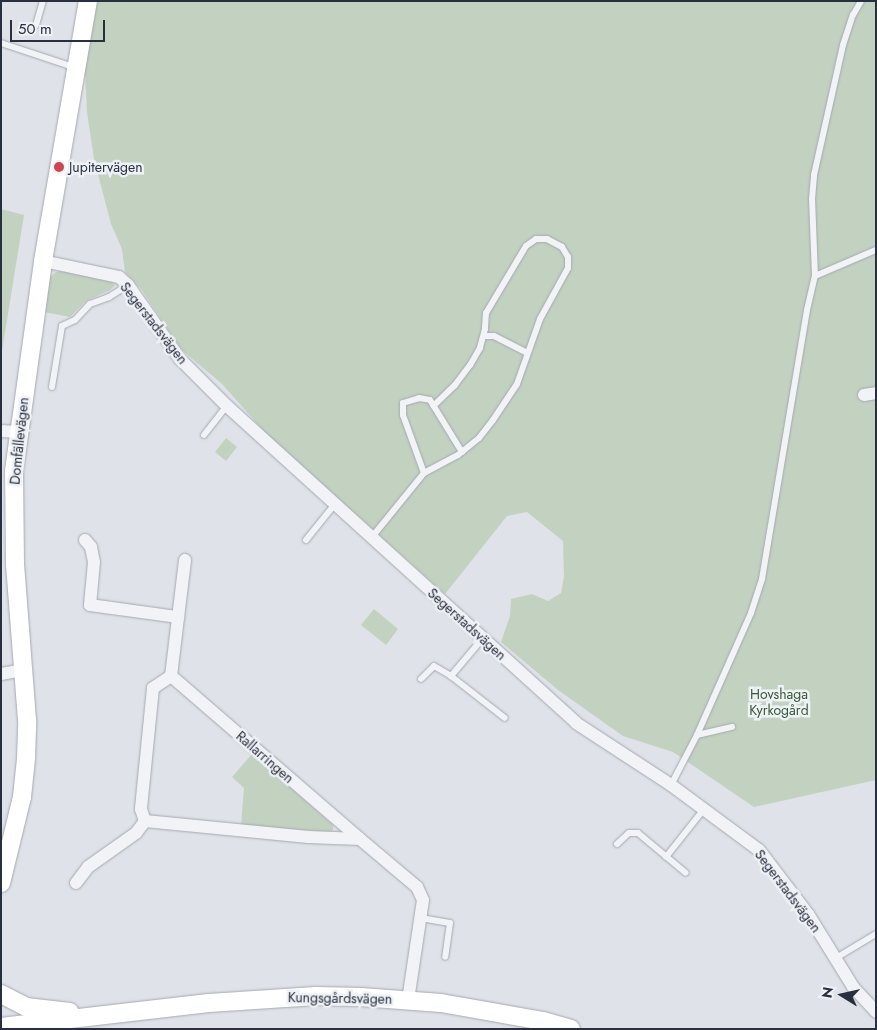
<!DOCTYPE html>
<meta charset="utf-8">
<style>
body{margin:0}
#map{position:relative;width:877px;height:1030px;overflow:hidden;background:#dfe2e8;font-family:Jost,sans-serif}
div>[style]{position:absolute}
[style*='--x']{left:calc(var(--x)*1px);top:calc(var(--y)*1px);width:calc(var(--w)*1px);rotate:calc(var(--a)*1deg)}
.green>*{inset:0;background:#c3d1c0}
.roads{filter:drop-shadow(0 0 1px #a4a9b2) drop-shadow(0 0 1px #a4a9b2)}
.lane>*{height:6px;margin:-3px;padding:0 3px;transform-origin:3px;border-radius:3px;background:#f1f3f6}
.street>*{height:12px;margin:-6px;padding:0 6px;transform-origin:6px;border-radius:6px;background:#f1f3f6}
.secondary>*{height:18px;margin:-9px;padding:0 9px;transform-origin:9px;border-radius:9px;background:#fff}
.dots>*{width:14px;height:14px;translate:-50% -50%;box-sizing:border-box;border:2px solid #eef1f5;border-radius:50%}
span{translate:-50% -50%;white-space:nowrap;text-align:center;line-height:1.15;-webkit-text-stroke:5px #eef1f5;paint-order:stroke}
.poi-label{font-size:14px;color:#282f3e}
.left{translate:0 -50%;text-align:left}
.street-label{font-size:14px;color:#282f3e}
.park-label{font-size:14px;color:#3a5a36}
.frame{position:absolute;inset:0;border:2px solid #282f3e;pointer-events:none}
.north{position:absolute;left:817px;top:970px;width:50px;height:50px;-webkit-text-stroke:4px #eef1f5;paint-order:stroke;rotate:280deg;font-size:14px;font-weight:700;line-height:20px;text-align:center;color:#282f3e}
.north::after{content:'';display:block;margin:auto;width:18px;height:22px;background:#282f3e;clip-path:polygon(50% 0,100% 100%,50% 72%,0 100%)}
.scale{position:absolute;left:10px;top:20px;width:95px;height:22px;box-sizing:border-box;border:2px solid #282f3e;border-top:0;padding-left:6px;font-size:15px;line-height:18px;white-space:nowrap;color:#282f3e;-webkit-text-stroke:4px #eef1f5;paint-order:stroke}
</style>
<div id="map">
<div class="green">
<i style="clip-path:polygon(95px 1px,876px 1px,876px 780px,754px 807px,673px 752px,623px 736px,558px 690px,501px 642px,510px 616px,511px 599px,532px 594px,548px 601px,561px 593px,564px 576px,563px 541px,527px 512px,507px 516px,445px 594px,269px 437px,222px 384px,182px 350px,141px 289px,125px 272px,122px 249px,111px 224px,94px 159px,87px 112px,85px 73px)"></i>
<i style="clip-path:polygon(1px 209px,24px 215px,1px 357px)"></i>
<i style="clip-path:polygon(64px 271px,112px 282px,115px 285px,110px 290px,86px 301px,70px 317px,44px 312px,50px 277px,56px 272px)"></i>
<i style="clip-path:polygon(226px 438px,237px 447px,226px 461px,215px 452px)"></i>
<i style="clip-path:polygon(374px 609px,398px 629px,386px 645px,361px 625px)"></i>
<i style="clip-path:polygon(252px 754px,333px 825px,333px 830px,329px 832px,241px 825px,244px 788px,232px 777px)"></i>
</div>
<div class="roads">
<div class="lane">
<i style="--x:36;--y:25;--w:25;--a:-74"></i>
<i style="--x:1;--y:43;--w:79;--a:18.4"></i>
<i style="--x:815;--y:276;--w:77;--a:-92.2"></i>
<i style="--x:812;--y:199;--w:24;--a:-85"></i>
<i style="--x:814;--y:175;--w:133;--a:-77.4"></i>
<i style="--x:843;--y:45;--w:32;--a:-72"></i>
<i style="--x:853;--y:15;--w:16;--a:-60"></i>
<i style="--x:484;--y:336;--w:10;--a:0"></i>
<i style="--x:494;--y:336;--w:37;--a:27"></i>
<i style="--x:52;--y:387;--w:62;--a:-80.7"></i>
<i style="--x:62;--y:326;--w:14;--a:-25"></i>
<i style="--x:75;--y:320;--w:22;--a:-47"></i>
<i style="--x:90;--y:304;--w:20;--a:-20"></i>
<i style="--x:109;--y:297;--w:22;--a:-32"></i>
<i style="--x:204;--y:435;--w:37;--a:-52"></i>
<i style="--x:424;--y:473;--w:62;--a:-109.9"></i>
<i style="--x:403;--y:415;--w:12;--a:-90"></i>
<i style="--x:403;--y:403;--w:17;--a:-17"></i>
<i style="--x:419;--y:398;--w:11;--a:10"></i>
<i style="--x:430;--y:400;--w:61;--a:58.4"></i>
<i style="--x:372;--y:537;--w:82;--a:-50.9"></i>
<i style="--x:424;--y:473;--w:38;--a:-28"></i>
<i style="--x:458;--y:455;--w:27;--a:-39"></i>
<i style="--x:479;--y:438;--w:23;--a:-52"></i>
<i style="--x:493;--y:420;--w:43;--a:-56.3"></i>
<i style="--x:517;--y:384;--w:69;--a:-70.5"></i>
<i style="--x:540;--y:319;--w:58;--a:-61.2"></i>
<i style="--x:568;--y:268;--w:11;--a:-90"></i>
<i style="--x:568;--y:257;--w:12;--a:-121"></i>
<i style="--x:562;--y:247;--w:17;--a:-152"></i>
<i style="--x:547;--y:239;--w:11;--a:180"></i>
<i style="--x:536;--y:239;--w:12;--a:145"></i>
<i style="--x:526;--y:246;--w:78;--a:120.8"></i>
<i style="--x:486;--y:313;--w:16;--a:94"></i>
<i style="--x:485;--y:329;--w:20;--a:105"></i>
<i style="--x:480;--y:348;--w:20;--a:120"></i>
<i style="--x:470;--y:365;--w:25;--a:127"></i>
<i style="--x:455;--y:385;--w:30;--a:136"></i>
<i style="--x:306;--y:540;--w:46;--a:-51.1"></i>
<i style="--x:483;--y:638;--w:50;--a:130.1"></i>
<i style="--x:451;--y:676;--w:68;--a:37.9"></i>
<i style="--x:421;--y:679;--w:18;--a:-45"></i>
<i style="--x:434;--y:666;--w:20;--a:30"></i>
<i style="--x:697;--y:735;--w:36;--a:-13"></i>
<i style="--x:671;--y:785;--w:56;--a:-62.5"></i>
<i style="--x:697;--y:735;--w:133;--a:-66.1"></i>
<i style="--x:751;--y:613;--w:36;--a:-72"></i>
<i style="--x:762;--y:579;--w:273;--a:-80.5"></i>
<i style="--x:807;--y:310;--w:35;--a:-77"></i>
<i style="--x:815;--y:276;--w:66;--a:-23.1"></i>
<i style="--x:617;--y:844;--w:16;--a:-43"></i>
<i style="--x:629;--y:833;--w:9;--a:0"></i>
<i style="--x:638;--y:833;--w:62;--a:39.8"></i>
<i style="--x:666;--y:857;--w:61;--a:-51.6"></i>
<i style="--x:421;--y:918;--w:29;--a:10"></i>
<i style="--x:450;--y:923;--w:34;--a:98"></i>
<i style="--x:836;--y:958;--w:47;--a:-31"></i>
</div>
<div class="street">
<i style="--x:43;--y:261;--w:78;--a:11.9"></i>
<i style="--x:119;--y:277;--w:12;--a:42"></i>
<i style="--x:128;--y:285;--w:90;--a:54.9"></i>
<i style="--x:180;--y:359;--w:66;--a:45"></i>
<i style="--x:227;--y:406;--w:471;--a:42.2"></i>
<i style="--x:576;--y:723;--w:113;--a:33.1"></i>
<i style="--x:671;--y:785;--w:109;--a:36.5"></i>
<i style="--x:759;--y:850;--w:81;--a:52.6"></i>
<i style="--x:808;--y:914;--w:86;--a:58.3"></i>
<i style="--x:853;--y:987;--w:34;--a:47"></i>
<i style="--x:864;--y:395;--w:12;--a:-9"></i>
<i style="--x:1;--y:431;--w:17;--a:3"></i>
<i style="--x:85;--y:540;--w:9;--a:49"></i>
<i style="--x:91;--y:547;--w:15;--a:79"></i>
<i style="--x:94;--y:562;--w:43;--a:95.3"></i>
<i style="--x:90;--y:605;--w:89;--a:7.8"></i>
<i style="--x:1;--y:674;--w:22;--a:-10"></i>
<i style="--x:171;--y:676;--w:117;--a:-83.1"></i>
<i style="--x:360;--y:839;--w:250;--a:-139.2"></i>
<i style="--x:171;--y:676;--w:22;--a:146"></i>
<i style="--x:153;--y:688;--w:122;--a:95.7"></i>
<i style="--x:141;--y:809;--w:13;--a:72"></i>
<i style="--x:145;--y:821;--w:164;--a:5.6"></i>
<i style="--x:308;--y:837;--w:52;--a:2.2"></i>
<i style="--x:360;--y:839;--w:75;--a:40.1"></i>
<i style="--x:417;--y:887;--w:14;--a:65"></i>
<i style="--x:423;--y:900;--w:101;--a:98.5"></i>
<i style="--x:76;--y:883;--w:20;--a:-53"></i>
<i style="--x:88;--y:867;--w:59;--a:-35.3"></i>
<i style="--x:136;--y:833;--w:15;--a:-53"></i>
</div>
<div class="secondary">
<i style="--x:1;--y:883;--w:89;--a:-76.3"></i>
<i style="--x:22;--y:797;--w:39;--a:-84"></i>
<i style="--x:26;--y:758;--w:38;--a:-88"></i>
<i style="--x:27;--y:720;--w:155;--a:-94.4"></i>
<i style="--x:15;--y:565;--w:94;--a:-90.6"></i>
<i style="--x:14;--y:471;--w:212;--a:-82.1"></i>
<i style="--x:43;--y:261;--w:264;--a:-80.2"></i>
<i style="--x:1;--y:994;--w:28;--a:27"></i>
<i style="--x:26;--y:1007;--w:44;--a:6.5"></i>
<i style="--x:1;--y:1027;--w:209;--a:-6.6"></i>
<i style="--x:209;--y:1003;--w:107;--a:-3.7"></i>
<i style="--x:316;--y:996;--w:45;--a:1.3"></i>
<i style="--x:361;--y:997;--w:80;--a:4.3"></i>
<i style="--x:441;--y:1003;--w:104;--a:10"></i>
<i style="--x:543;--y:1021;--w:29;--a:16"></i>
</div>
</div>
<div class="dots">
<i style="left:59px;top:167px;background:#ca4652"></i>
</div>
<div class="poi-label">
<span class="left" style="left:69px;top:167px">Jupitervägen</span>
</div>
<div class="street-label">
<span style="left:154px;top:323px;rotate:52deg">Segerstadsvägen</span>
<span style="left:19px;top:441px;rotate:-84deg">Domfällevägen</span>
<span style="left:467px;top:624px;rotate:42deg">Segerstadsvägen</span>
<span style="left:265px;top:757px;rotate:41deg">Rallarringen</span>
<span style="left:788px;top:891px;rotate:53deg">Segerstadsvägen</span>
<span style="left:340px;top:998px;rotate:1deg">Kungsgårdsvägen</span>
</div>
<div class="park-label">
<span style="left:779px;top:702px">Hovshaga<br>Kyrkogård</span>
</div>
<div class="frame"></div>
<div class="north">N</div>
<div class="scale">50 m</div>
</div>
